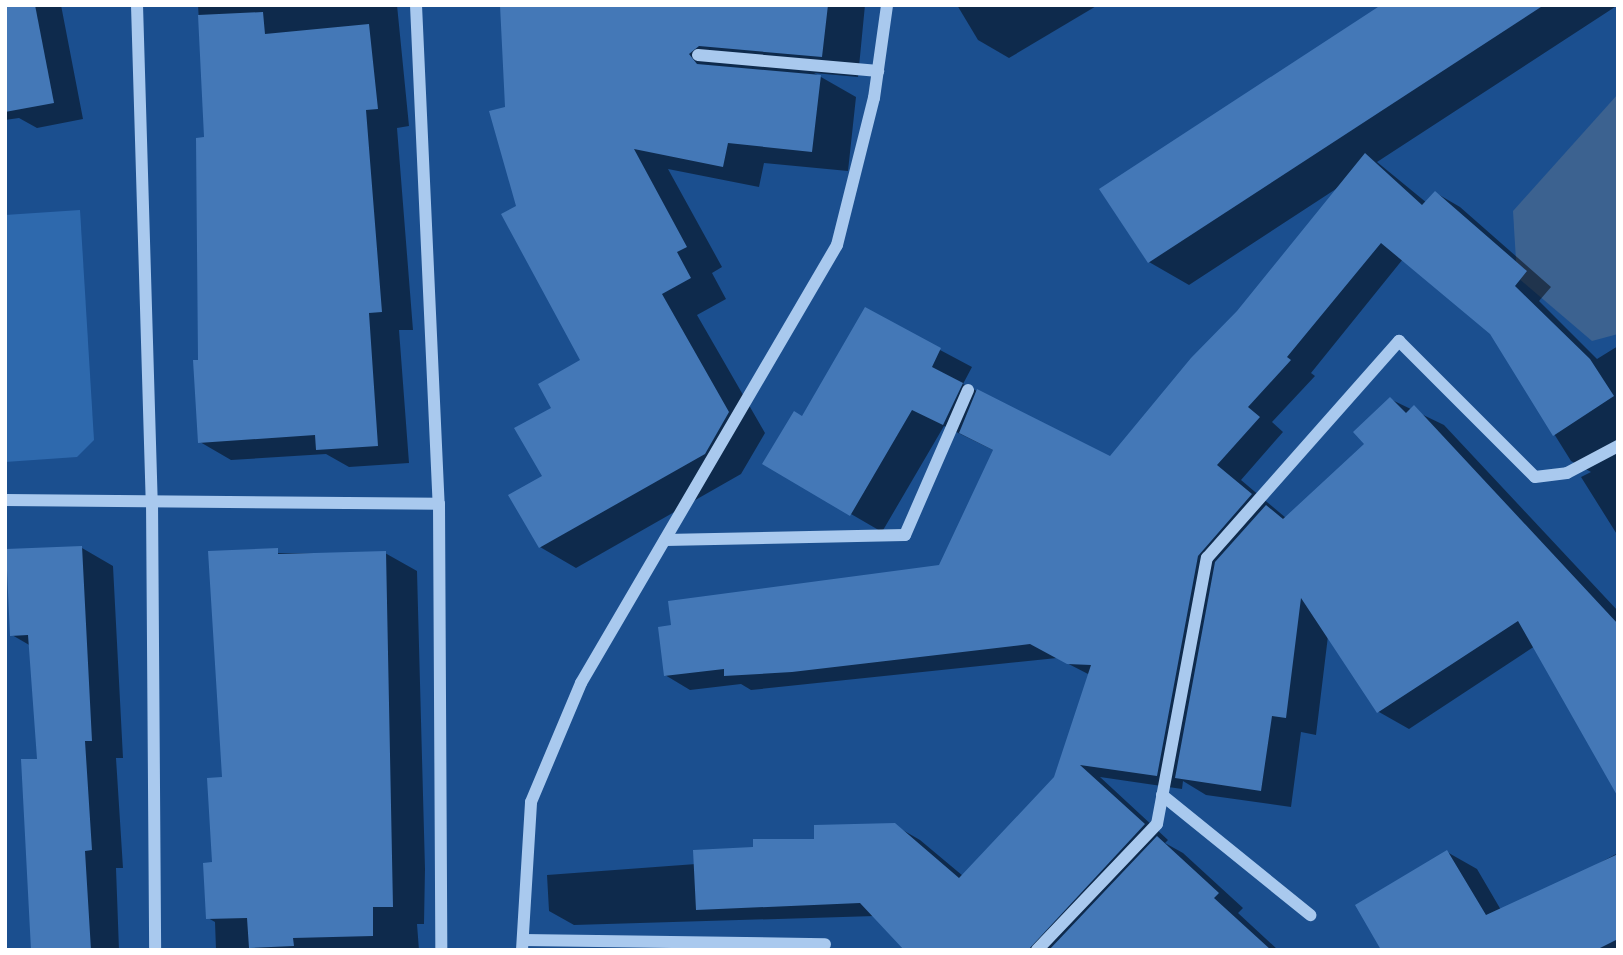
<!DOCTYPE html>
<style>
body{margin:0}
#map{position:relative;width:1623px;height:955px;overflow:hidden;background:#1b4f8f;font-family:Jost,sans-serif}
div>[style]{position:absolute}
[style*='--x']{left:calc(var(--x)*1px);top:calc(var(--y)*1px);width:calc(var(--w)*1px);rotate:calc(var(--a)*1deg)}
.green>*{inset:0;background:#2e69ad}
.water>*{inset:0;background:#3c6290}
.shadow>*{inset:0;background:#0007}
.building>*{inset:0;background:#4478b7}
.minor>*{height:12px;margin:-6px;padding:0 6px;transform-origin:6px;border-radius:6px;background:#a9c9ee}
span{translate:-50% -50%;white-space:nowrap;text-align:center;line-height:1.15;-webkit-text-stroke:6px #1b4f8f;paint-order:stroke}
.frame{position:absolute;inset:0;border:7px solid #fff;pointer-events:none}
</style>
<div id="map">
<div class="green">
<i style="clip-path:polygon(80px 210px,94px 440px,77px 457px,5px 462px,5px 215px)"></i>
</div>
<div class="water">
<i style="clip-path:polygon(1618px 94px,1618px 334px,1592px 341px,1517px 277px,1513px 211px)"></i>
</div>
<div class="shadow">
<i style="clip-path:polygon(5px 5px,61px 5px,83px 119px,37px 128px,19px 118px,5px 120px)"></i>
<i style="clip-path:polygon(198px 5px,397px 5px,409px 126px,397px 128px,413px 330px,399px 330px,409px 463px,349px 467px,326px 454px,231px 460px,200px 442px,206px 138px)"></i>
<i style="clip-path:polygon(502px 5px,865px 5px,858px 77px,814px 73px,856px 97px,848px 171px,764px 163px,759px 187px,668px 169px,722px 267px,712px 273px,726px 299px,697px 315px,765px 433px,741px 474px,576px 568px,540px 547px,553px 408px,582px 361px,518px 207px)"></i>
<i style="clip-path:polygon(957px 5px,1098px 5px,1009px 58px,978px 40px)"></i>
<i style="clip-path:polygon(1384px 5px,1618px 5px,1377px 162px,1427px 203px,1436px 193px,1460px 207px,1551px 287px,1539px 301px,1597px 359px,1618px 346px,1618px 536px,1581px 477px,1591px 472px,1571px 461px,1491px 333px,1403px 259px,1311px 373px,1315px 376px,1272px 422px,1283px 432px,1241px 480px,1286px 518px,1366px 444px,1390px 399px,1444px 425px,1618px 611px,1618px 794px,1535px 646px,1409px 729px,1379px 712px,1328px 636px,1316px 735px,1301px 732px,1291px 807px,1206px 795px,1183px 781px,1182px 789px,1100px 777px,1168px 840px,1165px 843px,1183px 853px,1243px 908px,1238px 913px,1278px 950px,907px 950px,875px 916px,574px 925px,549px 911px,547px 875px,696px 864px,894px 825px,920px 840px,963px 876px,1055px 778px,1090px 675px,1057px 658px,751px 690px,741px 684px,690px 690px,665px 675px,940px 567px,995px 451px,944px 426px,882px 532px,765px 464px,803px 418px,865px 310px,972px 367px,963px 384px,1110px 458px,1239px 312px,1339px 187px,1189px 285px,1149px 262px)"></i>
<i style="clip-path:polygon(82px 548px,113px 566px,123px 758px,116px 758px,123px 868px,116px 868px,119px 950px,31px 950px,39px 760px,31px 646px,12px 635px)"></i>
<i style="clip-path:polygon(210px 553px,385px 553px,417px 571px,425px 869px,424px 924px,417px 924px,419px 950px,216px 950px,215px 922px,208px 918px,224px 779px)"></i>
<i style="clip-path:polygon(1447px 852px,1477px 869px,1501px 910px,1538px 896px,1618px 853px,1618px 950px,1383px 950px)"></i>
</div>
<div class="building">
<i style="clip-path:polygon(5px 5px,35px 5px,54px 103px,5px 112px)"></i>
<i style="clip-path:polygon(500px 5px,828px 5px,822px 57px,699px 46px,689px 54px,697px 64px,821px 75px,812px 152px,728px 143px,723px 167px,634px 149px,687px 247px,677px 252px,691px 278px,662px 294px,729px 412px,705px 454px,539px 548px,508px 495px,542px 476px,514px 428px,551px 408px,538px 384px,580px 360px,501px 214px,516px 206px,489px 111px,505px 107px)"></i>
<i style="clip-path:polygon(1381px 5px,1544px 5px,1148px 263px,1099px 189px)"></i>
<i style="clip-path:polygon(263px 12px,265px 34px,369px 24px,378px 109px,366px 110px,382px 312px,369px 313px,378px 446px,316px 450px,315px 435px,198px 443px,193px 360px,198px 360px,196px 138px,204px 137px,198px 15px)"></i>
<i style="clip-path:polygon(1365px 153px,1422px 205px,1435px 191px,1527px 271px,1515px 286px,1590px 359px,1614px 396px,1553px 436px,1490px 334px,1381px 243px,1287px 357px,1291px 360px,1248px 407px,1260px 417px,1217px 465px,1252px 494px,1198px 556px,1157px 776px,1080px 765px,1145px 824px,1028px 950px,904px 950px,860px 903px,696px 910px,693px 850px,753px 847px,753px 839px,814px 839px,814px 825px,895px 823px,959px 878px,1054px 777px,1091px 665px,1067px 664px,1030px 644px,792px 672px,724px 676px,724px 669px,664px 676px,658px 627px,671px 625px,668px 601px,939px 565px,993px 450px,959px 433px,977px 389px,1110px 456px,1191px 358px,1237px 311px)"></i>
<i style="clip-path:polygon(865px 307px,941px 348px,932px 367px,963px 383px,943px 425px,912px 410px,850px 516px,762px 464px,794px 411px,802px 416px)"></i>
<i style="clip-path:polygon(1390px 397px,1406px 413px,1414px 405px,1618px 624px,1618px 797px,1518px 621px,1377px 713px,1301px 598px,1286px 718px,1272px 716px,1261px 791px,1175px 778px,1215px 562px,1266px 505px,1283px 519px,1364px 444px,1353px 432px)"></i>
<i style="clip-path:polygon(82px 546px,92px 741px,85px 741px,92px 850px,85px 851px,91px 950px,31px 950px,21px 759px,37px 759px,28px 635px,10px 636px,6px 549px)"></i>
<i style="clip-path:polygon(278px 548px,278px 554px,386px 551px,393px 907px,373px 907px,373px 936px,293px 938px,294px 946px,249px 948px,247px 918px,206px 919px,203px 863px,212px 862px,207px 778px,222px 777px,208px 551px)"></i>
<i style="clip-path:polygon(1157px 836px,1219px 893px,1214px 898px,1271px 950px,1049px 950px)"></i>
<i style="clip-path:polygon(1447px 850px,1486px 915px,1618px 854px,1618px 939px,1596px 950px,1381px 950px,1355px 905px)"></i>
</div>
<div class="minor">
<i style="--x:137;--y:5;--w:495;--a:88.3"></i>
<i style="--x:152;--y:500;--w:450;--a:89.6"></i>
<i style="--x:416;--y:5;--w:500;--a:87.4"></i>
<i style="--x:439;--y:504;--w:446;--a:89.7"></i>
<i style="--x:698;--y:55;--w:181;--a:5.1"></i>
<i style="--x:5;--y:500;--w:434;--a:0.5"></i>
<i style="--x:665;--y:540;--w:240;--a:-1.2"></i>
<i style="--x:905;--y:535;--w:158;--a:-66.5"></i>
<i style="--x:1162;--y:795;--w:191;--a:39"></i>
<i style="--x:523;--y:940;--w:302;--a:0.8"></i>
<i style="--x:522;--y:950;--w:148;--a:-86.5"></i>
<i style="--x:531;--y:802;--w:129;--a:-67.2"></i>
<i style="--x:581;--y:683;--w:507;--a:-59.69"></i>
<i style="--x:837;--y:245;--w:152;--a:-75.9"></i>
<i style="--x:874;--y:98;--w:94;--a:-82"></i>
<i style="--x:1037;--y:950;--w:174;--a:-46.4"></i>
<i style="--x:1157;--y:824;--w:271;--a:-79.4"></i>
<i style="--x:1207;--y:558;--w:290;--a:-48.5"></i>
<i style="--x:1399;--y:341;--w:192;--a:45"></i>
<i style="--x:1535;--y:477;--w:32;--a:-7"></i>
<i style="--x:1567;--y:473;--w:58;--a:-27.9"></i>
</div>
<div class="frame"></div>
</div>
